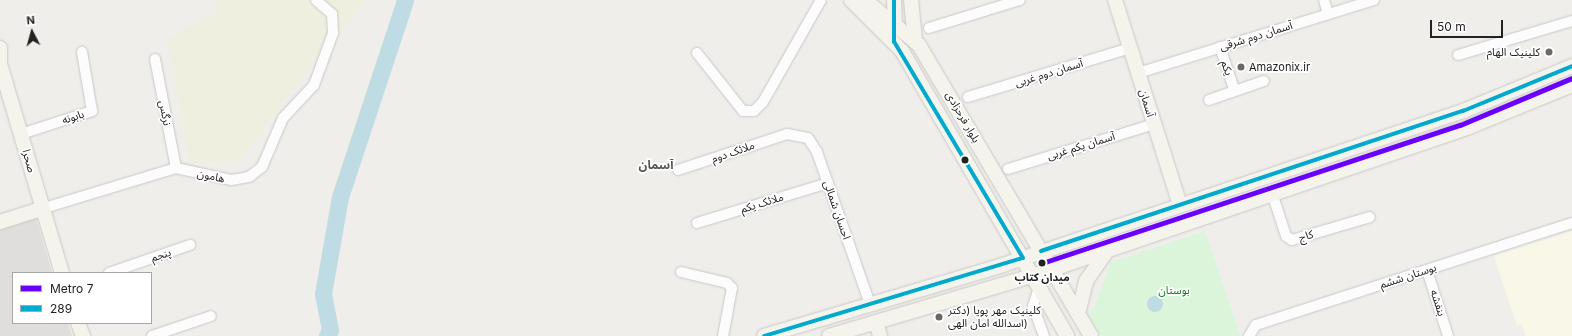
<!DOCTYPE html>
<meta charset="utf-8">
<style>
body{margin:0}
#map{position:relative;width:1572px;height:336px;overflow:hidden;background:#f0eeeb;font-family:Inter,"Noto Sans Arabic",sans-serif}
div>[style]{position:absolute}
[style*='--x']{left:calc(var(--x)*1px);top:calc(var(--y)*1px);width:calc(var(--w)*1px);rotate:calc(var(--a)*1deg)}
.residential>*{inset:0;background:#dfdedc}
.education>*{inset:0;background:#f8f7e8}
.farmland>*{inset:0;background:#efefdf}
.park>*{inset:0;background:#daf5da}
.water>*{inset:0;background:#bfdbe3}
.round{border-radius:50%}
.river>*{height:17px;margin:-8.5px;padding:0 8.5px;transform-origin:8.5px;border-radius:8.5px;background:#bfdbe3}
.roads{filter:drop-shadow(0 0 1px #c9c8c7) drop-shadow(0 0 1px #c9c8c7)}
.street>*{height:10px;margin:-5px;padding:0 5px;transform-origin:5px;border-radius:5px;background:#fdfcfc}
.secondary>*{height:14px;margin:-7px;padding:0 7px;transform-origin:7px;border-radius:7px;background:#f4f4ed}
.bus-1>*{height:4px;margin:-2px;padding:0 2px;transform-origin:2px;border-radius:2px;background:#00a9ce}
.metro-1>*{height:5px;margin:-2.5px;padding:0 2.5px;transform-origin:2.5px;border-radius:2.5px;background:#6a00ff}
.dots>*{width:11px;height:11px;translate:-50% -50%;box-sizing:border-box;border:2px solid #fff;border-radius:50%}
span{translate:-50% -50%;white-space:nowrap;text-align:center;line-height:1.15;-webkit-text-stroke:3.5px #fff;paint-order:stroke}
.street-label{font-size:11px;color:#222}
.poi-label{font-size:11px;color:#222}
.right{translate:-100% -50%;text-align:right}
.left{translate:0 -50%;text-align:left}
.stop-label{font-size:11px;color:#222;font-weight:700}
.park-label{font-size:11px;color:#0c8416}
.neighbourhood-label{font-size:12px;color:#555;font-weight:700}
.legend{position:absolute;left:12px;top:272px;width:140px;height:52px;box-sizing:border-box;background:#fff;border:1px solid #a7a7a7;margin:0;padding:5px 7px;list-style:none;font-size:12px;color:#222}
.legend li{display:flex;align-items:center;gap:8px;height:20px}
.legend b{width:20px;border:1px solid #a7a7a7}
.north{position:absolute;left:12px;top:12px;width:40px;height:40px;-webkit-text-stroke:3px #fff;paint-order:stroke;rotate:354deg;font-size:11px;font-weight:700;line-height:16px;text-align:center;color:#222}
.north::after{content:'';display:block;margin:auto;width:14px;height:18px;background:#222;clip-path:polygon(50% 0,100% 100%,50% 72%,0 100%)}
.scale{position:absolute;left:1430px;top:20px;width:73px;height:18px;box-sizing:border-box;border:2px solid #222;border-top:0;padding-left:5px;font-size:12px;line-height:14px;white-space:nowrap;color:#222;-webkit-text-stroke:3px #fff;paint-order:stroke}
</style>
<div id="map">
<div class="residential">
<i style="clip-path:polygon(36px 218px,52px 273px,13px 273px,13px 323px,68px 323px,72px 336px,0 336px,0 229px)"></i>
</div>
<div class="education">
<i style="clip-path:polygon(1572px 231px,1572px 336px,1526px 336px,1521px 324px,1517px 326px,1494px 256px)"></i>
</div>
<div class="farmland">
<i style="clip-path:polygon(214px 0,366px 0,284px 100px,240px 161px,190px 163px,168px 39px,219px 10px)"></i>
</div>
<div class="park">
<i style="clip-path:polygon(1205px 231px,1240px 336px,1101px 336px,1088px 313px,1094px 307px,1111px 262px)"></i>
</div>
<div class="water">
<i class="round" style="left:1147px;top:296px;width:16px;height:16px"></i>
</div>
<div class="river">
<i style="--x:327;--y:336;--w:7;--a:-63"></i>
<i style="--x:330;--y:330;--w:37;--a:-101"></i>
<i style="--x:323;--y:294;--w:98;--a:-80.1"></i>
<i style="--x:340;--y:197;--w:207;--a:-71.7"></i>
</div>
<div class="roads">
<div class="street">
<i style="--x:1324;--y:0;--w:15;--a:74"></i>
<i style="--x:929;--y:28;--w:95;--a:-17.1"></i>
<i style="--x:1220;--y:47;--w:44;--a:71.6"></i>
<i style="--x:697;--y:53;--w:74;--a:51.6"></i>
<i style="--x:743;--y:111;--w:11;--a:0"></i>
<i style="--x:754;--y:111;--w:13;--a:-45"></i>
<i style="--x:763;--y:102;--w:117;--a:-60.4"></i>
<i style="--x:1458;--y:55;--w:119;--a:-16.6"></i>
<i style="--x:155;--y:59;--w:111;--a:79.1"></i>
<i style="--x:1138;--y:73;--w:247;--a:-17.2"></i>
<i style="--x:968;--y:97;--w:169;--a:-16.8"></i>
<i style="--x:1209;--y:100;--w:58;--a:-19.1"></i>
<i style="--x:21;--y:134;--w:75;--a:-17.9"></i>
<i style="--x:92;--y:111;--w:60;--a:-99.6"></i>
<i style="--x:1008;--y:169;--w:153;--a:-17.1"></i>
<i style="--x:678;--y:170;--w:115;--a:-18.3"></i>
<i style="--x:787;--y:134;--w:21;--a:11"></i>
<i style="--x:808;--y:138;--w:17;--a:57"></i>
<i style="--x:817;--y:152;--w:161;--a:70.8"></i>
<i style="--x:1272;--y:193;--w:45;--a:72"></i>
<i style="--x:1286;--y:236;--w:7;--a:34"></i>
<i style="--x:1292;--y:240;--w:81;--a:-16.4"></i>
<i style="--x:41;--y:209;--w:141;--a:-16.9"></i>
<i style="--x:176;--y:168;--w:56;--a:12.3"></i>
<i style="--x:231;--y:180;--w:18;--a:-9"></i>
<i style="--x:249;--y:177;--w:16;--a:-38"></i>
<i style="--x:262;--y:167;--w:53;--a:-66.8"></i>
<i style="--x:283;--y:118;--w:45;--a:-46.8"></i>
<i style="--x:314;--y:85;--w:55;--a:-69.9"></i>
<i style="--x:333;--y:33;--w:19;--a:-93"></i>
<i style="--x:332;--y:14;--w:21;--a:-139"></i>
<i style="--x:697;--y:223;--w:137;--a:-17"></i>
<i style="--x:1427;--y:270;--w:69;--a:72.3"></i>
<i style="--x:681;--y:272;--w:47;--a:13.4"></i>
<i style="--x:727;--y:283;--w:7;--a:45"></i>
<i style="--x:732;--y:288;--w:49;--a:100.6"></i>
<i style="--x:109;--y:273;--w:86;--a:-19.1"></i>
<i style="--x:1039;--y:288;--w:19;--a:108"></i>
<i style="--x:1033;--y:306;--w:32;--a:70"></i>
<i style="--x:152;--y:336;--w:62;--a:-18.7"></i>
<i style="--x:1249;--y:336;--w:13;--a:-58"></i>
<i style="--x:1256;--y:325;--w:332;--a:-17.9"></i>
</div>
<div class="secondary">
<i style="--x:851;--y:0;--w:72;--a:45"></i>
<i style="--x:902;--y:51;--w:329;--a:59.9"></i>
<i style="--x:865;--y:0;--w:70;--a:39.8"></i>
<i style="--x:919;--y:45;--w:338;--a:59.4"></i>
<i style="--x:894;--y:0;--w:28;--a:88"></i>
<i style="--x:911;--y:0;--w:40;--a:84.3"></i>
<i style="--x:1115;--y:0;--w:215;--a:72.4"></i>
<i style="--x:0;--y:48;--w:16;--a:90"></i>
<i style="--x:0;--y:64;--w:218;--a:73.5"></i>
<i style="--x:0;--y:222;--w:43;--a:-17.6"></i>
<i style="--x:1078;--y:314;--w:34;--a:-76"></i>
<i style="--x:1086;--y:281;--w:39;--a:-55"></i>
<i style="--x:876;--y:322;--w:15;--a:74"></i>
<i style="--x:78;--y:323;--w:14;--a:69"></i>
<i style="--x:764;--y:336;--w:249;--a:-16.5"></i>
<i style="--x:1003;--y:265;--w:485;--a:-18.5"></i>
<i style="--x:1463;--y:111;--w:118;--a:-22.4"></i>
<i style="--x:829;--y:336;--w:212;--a:-16.5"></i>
<i style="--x:1032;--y:276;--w:462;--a:-18.8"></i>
<i style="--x:1469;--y:127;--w:111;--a:-22.2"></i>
</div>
</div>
<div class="bus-1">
<i style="--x:1041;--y:251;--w:445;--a:-18.4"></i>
<i style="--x:1463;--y:111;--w:118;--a:-22.4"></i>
<i style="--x:764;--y:336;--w:270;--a:-16.8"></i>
<i style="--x:1023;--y:258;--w:252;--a:-120.8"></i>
<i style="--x:894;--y:42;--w:42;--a:-90"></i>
</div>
<div class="metro-1">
<i style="--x:1042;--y:263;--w:440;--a:-18.3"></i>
<i style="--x:1460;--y:125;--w:121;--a:-22.8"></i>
</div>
<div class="dots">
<i style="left:1549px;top:52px;background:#6a6968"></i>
<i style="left:1241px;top:67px;background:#6a6968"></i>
<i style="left:965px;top:160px;background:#222"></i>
<i style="left:1042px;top:263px;background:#222"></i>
<i style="left:939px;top:317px;background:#6a6968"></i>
</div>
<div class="street-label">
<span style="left:1256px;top:36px;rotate:-17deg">آسمان دوم شرقی</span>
<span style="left:1227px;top:68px;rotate:71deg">یکم</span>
<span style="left:1049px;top:73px;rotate:-17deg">آسمان دوم غربی</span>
<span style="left:1147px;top:103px;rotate:73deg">آسمان</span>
<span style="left:165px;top:113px;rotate:79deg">نرگس</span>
<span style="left:73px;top:117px;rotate:-18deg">بابونه</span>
<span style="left:963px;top:117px;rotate:60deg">بلوار فرحزادی</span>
<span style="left:1081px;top:146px;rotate:-17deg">آسمان یکم غربی</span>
<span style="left:733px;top:152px;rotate:-19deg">ملائک دوم</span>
<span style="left:29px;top:161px;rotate:75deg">صحرا</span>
<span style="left:211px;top:176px;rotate:12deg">هامون</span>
<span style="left:762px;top:203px;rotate:-17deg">ملائک یکم</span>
<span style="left:837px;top:210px;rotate:71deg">احسان شمالی</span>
<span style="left:1306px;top:236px;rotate:-17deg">کاج</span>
<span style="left:161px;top:255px;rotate:-19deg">پنجم</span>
<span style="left:1408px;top:276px;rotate:-18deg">بوستان ششم</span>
<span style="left:1438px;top:303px;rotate:72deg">بنفشه</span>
</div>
<div class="poi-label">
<span class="right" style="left:1540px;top:52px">کلینیک الهام</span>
<span class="left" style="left:1249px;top:67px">Amazonix.ir</span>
<span class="left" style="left:948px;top:317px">کلینیک مهر پویا (دکتر<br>اسدالله امان الهی)</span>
</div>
<div class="stop-label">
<span style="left:1042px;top:277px">میدان کتاب</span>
</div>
<div class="park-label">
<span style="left:1174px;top:290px">بوستان</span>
</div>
<div class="neighbourhood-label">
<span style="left:656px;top:165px">آسمان</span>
</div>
<ul class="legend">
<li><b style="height:5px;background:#6a00ff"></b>Metro 7</li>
<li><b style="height:5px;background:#00a9ce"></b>289</li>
</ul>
<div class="north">N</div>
<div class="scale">50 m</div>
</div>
